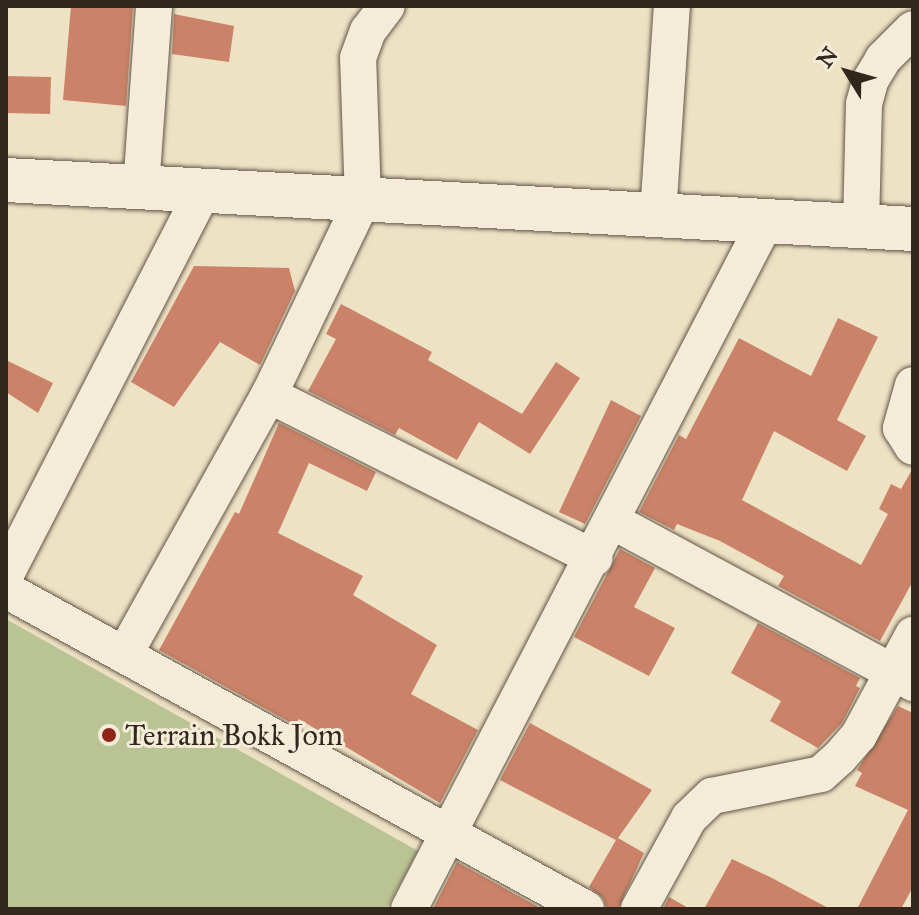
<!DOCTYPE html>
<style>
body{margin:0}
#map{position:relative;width:919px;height:915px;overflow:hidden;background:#eee2c5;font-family:"IM FELL Great Primer",serif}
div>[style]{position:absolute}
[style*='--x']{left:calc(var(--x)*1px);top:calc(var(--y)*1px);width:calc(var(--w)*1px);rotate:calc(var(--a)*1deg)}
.green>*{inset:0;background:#bac394}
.building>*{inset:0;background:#ca8368}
.roads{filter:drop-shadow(0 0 2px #615647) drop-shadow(0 0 2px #615647)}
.minor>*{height:36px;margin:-18px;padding:0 18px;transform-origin:18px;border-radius:18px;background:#f4ecd9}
.secondary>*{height:44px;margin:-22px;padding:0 22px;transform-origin:22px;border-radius:22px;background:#f4ecd9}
.dots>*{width:22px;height:22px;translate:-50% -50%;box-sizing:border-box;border:4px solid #f4ecd9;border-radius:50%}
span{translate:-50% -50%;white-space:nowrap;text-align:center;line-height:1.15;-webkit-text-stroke:6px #f4ecd9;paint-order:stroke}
.poi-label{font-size:30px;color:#32271d}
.left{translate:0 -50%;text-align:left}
.frame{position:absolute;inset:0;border:8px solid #32271d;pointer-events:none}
.north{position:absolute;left:807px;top:32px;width:80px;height:80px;-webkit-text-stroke:6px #f4ecd9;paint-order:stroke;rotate:307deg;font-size:22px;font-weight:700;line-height:32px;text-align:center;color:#32271d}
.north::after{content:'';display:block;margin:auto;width:28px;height:36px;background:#32271d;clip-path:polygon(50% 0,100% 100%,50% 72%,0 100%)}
</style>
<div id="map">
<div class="green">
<i style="clip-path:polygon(6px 619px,418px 851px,386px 909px,6px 909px)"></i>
</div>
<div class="building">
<i style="clip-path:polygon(71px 6px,133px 6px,126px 106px,63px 100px)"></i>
<i style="clip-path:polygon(174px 14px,234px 26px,229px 62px,172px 54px)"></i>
<i style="clip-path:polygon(6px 76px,51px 77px,50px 114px,6px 113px)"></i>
<i style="clip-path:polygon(194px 266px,289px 268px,295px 291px,260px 365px,220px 342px,174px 407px,131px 382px)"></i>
<i style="clip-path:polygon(341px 304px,432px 352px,428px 360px,522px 414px,556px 362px,580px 378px,530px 454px,479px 422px,457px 460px,399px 428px,395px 435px,308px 391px,336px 339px,326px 334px)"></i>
<i style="clip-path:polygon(838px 318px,878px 337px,837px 420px,866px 436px,847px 471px,774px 431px,742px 500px,861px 565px,888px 514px,879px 509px,891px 484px,901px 489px,913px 468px,913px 581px,880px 641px,778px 586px,784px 576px,720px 541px,677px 524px,674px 530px,639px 512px,679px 435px,686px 439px,739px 338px,811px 376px)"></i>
<i style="clip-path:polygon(6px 360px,53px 383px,38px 413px,6px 392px)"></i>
<i style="clip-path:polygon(611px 400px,641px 416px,585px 524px,559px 512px)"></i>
<i style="clip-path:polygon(279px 423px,376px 472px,367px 491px,309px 463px,278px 533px,363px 576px,353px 595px,437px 645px,411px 694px,478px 730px,440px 803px,299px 719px,295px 725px,159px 650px,235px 512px,239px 514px)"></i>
<i style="clip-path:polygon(620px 549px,655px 568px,634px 607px,675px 628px,649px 676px,574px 637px)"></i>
<i style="clip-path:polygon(758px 623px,860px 678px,856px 686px,860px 688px,842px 723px,818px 748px,770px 721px,781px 701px,731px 673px)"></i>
<i style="clip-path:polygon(898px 706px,913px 713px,913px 887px,901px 909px,857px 909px,908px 810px,855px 786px,862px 773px,857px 770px)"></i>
<i style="clip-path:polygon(530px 723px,652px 790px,618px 838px,644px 853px,618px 909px,607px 909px,603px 898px,589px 887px,616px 840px,500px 780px)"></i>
<i style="clip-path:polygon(732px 859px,772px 878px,830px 909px,704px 909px)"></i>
<i style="clip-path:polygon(457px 862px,542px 909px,433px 909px)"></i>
<i style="clip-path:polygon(669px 897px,690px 909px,663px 909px)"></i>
</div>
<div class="roads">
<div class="minor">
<i style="--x:141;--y:188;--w:182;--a:-85.9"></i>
<i style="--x:658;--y:215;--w:209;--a:-86.2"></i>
<i style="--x:861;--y:226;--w:122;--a:-88.6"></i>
<i style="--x:864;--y:104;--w:24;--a:-75"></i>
<i style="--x:870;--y:81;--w:26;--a:-59"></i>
<i style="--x:883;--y:59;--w:42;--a:-45"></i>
<i style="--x:913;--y:385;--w:45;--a:105.6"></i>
<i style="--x:901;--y:428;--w:22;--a:58"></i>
<i style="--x:269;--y:395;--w:364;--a:26.6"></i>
<i style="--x:614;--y:522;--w:340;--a:28.3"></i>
<i style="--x:6;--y:574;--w:431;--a:-62.8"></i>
<i style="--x:6;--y:590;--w:662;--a:28.81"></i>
<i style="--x:124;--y:655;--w:298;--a:-60.9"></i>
<i style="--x:269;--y:395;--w:217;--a:-64.4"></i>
<i style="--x:363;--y:199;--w:141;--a:-92"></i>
<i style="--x:358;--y:58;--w:29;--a:-70"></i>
<i style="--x:368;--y:31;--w:31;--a:-53"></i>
<i style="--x:409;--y:909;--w:775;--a:-62.58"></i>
<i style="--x:639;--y:909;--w:104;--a:-61.2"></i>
<i style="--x:689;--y:818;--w:32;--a:-44"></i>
<i style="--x:712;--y:796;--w:111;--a:-11.4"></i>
<i style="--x:821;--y:774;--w:25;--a:-42"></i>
<i style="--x:840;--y:757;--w:29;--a:-49"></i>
<i style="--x:859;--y:735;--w:114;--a:-61.6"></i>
</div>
<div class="secondary">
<i style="--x:6;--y:180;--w:908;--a:3.09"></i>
</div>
</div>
<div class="dots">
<i style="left:109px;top:735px;background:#8f2418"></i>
</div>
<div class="poi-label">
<span class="left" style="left:125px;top:735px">Terrain Bokk Jom</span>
</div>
<div class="frame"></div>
<div class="north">N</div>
</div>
